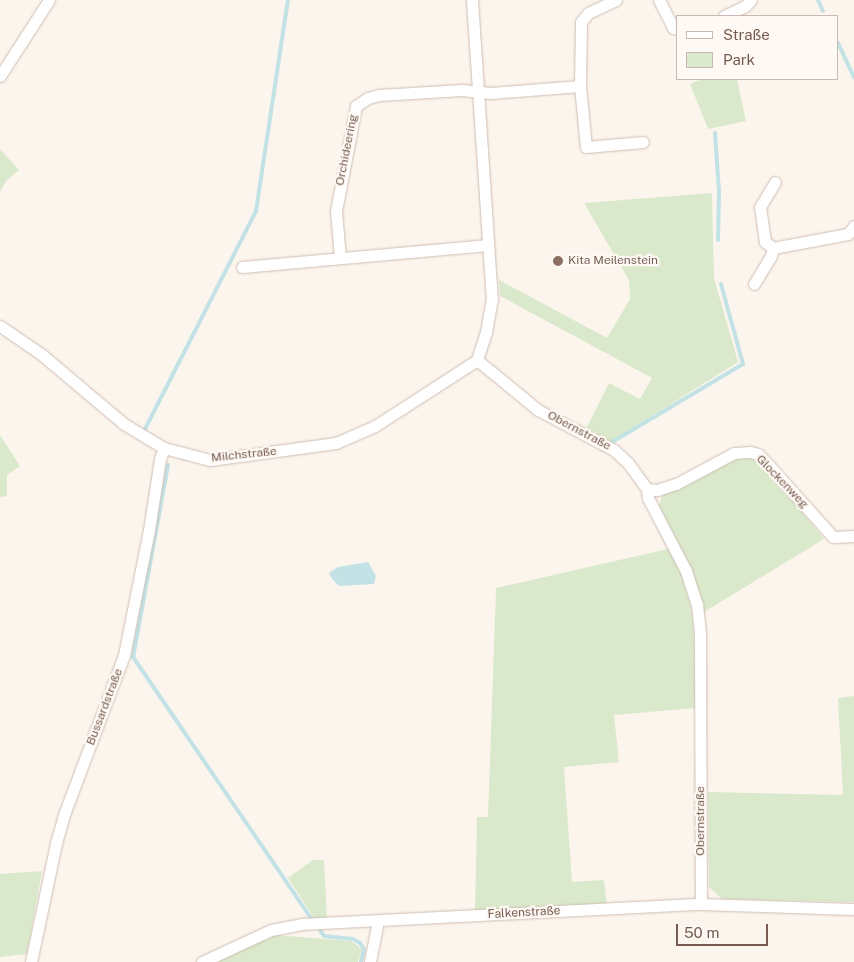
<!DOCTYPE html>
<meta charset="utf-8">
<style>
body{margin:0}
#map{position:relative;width:854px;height:962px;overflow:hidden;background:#fcf5ed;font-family:"Public Sans",sans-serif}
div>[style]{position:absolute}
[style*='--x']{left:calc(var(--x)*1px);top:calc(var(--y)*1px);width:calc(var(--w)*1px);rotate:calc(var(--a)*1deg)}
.green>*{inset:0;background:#dae9cb}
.water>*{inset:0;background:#c2e2e5}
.stream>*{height:4px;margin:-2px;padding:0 2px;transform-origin:2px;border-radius:2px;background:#c2e2e5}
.roads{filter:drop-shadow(0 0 1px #cebdb2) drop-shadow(0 0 1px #cebdb2)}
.street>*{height:11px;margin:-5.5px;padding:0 5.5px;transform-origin:5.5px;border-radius:5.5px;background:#fff}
.dots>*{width:14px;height:14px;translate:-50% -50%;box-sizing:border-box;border:2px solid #fef9f4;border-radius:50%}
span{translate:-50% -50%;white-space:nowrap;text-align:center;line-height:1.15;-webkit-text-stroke:4.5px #fef9f4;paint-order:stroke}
.street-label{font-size:12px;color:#765b50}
.education-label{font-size:12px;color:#785e54}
.left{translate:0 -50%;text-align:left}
.legend{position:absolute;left:676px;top:15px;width:162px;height:65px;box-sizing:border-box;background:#fef9f4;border:1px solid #c8bab2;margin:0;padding:6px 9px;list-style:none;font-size:15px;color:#765b50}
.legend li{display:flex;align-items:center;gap:10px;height:25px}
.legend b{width:25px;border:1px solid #c8bab2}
.scale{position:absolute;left:676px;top:924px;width:92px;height:22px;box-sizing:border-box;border:2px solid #765b50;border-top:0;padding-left:6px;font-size:15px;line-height:18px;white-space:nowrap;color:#765b50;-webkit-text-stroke:4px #fef9f4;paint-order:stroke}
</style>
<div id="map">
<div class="green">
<i style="clip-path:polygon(702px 79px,737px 79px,746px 121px,708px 129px,690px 84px)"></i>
<i style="clip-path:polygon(0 149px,19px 170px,6px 181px,0 192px)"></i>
<i style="clip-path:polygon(712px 193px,714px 278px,738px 362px,610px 442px,586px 429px,609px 383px,640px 399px,652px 378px,500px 296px,499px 280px,607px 338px,630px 299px,629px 280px,584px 203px)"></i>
<i style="clip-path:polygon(0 435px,20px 466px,7px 475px,7px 496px,0 497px)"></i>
<i style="clip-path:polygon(738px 457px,749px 457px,762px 464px,824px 539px,704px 612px,691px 568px,659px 506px,662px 496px)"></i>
<i style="clip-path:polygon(668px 549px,681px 573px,691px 608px,694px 634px,695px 708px,614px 715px,619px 762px,564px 767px,572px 882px,604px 880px,607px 904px,475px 911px,477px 817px,488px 817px,496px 588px)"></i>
<i style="clip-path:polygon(854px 696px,854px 902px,722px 899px,709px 887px,708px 792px,843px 795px,838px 698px)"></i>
<i style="clip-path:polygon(313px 860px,324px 860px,327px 918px,314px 918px,288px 878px)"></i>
<i style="clip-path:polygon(42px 871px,27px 954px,0 957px,0 874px)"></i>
<i style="clip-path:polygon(275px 935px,351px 941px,362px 949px,358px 962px,214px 962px)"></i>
</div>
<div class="water">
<i style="clip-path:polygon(368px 562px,376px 576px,374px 584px,339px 586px,332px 579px,329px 573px,338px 567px)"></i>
</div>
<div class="stream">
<i style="--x:818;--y:0;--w:12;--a:66"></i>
<i style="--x:838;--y:43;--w:38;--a:65"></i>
<i style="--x:715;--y:133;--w:59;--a:86.1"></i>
<i style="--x:719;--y:192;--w:48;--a:91.2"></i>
<i style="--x:144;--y:431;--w:247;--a:-63"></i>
<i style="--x:256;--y:211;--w:213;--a:-81.4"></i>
<i style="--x:612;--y:442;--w:152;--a:-30.8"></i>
<i style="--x:743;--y:364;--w:83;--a:-105.4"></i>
<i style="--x:168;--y:465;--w:195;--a:100.3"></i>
<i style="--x:133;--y:657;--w:316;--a:55.7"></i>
<i style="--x:320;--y:930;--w:7;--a:56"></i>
<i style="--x:324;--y:936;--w:29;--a:6"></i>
<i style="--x:353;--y:939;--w:8;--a:30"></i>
<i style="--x:360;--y:943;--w:7;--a:56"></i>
<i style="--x:364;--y:949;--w:13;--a:103"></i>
</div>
<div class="roads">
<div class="street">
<i style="--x:472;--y:0;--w:299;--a:86.2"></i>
<i style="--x:492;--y:298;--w:35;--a:100"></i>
<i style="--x:486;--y:332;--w:29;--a:108"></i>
<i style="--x:659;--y:0;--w:31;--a:63"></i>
<i style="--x:673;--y:28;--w:5;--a:11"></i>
<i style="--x:724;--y:16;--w:23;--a:-25"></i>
<i style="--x:745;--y:6;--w:8;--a:-45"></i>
<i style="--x:0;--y:76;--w:90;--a:-57.2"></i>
<i style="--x:580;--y:86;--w:64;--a:-89.1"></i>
<i style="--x:581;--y:22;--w:11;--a:-52"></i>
<i style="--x:588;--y:13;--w:31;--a:-25"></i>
<i style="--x:773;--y:248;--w:76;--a:-10.6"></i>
<i style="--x:848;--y:234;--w:10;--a:-53"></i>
<i style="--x:340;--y:258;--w:47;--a:-94.9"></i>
<i style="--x:336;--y:211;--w:107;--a:-79.2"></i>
<i style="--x:356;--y:106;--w:14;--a:-34"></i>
<i style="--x:368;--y:98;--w:11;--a:-15"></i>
<i style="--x:379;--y:95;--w:83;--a:-3.4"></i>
<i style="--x:462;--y:90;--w:29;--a:6"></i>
<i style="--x:491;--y:93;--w:89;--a:-4.5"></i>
<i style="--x:580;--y:86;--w:61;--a:84.4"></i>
<i style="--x:586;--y:147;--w:57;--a:-5"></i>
<i style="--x:242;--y:267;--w:247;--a:-5.1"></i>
<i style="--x:754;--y:284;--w:33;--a:-59"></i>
<i style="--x:771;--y:256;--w:8;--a:-76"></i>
<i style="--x:773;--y:248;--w:10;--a:-143"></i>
<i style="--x:765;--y:242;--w:35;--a:-98"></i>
<i style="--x:760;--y:207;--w:29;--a:-59"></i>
<i style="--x:0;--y:326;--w:50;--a:34.3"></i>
<i style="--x:41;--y:354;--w:109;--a:40.1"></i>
<i style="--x:124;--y:424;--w:47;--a:31"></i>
<i style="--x:164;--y:448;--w:48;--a:14.6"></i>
<i style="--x:210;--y:460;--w:127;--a:-7.7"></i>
<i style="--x:336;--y:443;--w:43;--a:-23.6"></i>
<i style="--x:375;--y:426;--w:121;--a:-32.9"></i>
<i style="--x:477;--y:360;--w:79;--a:39.3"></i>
<i style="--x:538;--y:410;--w:86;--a:27.8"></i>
<i style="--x:614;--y:450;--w:19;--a:43"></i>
<i style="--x:628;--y:463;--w:32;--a:54"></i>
<i style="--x:647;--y:489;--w:9;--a:84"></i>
<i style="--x:648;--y:498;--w:82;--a:62.5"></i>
<i style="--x:686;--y:571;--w:35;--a:72"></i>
<i style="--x:697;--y:604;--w:30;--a:84"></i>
<i style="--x:700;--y:634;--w:270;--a:89.8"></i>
<i style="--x:647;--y:489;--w:10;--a:6"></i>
<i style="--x:657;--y:490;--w:20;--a:-18"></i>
<i style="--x:676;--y:484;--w:66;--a:-28.1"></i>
<i style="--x:734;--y:453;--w:16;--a:-4"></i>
<i style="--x:750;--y:452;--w:8;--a:14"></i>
<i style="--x:758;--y:454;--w:10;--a:45"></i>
<i style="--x:765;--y:461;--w:102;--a:48.2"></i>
<i style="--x:833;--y:537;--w:21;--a:-3"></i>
<i style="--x:31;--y:962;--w:122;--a:-78.1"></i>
<i style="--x:56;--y:843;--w:32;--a:-74"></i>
<i style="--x:65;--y:812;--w:168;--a:-69.4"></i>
<i style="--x:124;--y:655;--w:127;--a:-78.7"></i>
<i style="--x:149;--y:530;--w:72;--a:-81.2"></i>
<i style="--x:160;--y:459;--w:12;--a:-70"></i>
<i style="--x:202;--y:962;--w:76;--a:-24.9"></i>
<i style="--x:271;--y:930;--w:31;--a:-11"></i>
<i style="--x:301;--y:924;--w:400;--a:-2.9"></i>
<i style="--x:701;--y:904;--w:153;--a:1.9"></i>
<i style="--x:370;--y:962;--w:42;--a:-79"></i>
</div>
</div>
<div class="dots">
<i style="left:558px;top:261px;background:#8d6e63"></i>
</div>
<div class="street-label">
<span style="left:347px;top:150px;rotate:-79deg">Orchideering</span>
<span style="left:579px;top:431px;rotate:28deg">Obernstraße</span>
<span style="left:244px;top:455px;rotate:-6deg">Milchstraße</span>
<span style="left:782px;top:482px;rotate:46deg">Glockenweg</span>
<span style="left:105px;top:707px;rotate:-69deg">Bussardstraße</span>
<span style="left:701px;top:821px;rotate:-90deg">Obernstraße</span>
<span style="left:524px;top:913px;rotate:-3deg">Falkenstraße</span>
</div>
<div class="education-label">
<span class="left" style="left:568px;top:261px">Kita Meilenstein</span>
</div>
<ul class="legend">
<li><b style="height:6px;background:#fff"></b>Straße</li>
<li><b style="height:14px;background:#dae9cb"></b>Park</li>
</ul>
<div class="scale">50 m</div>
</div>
